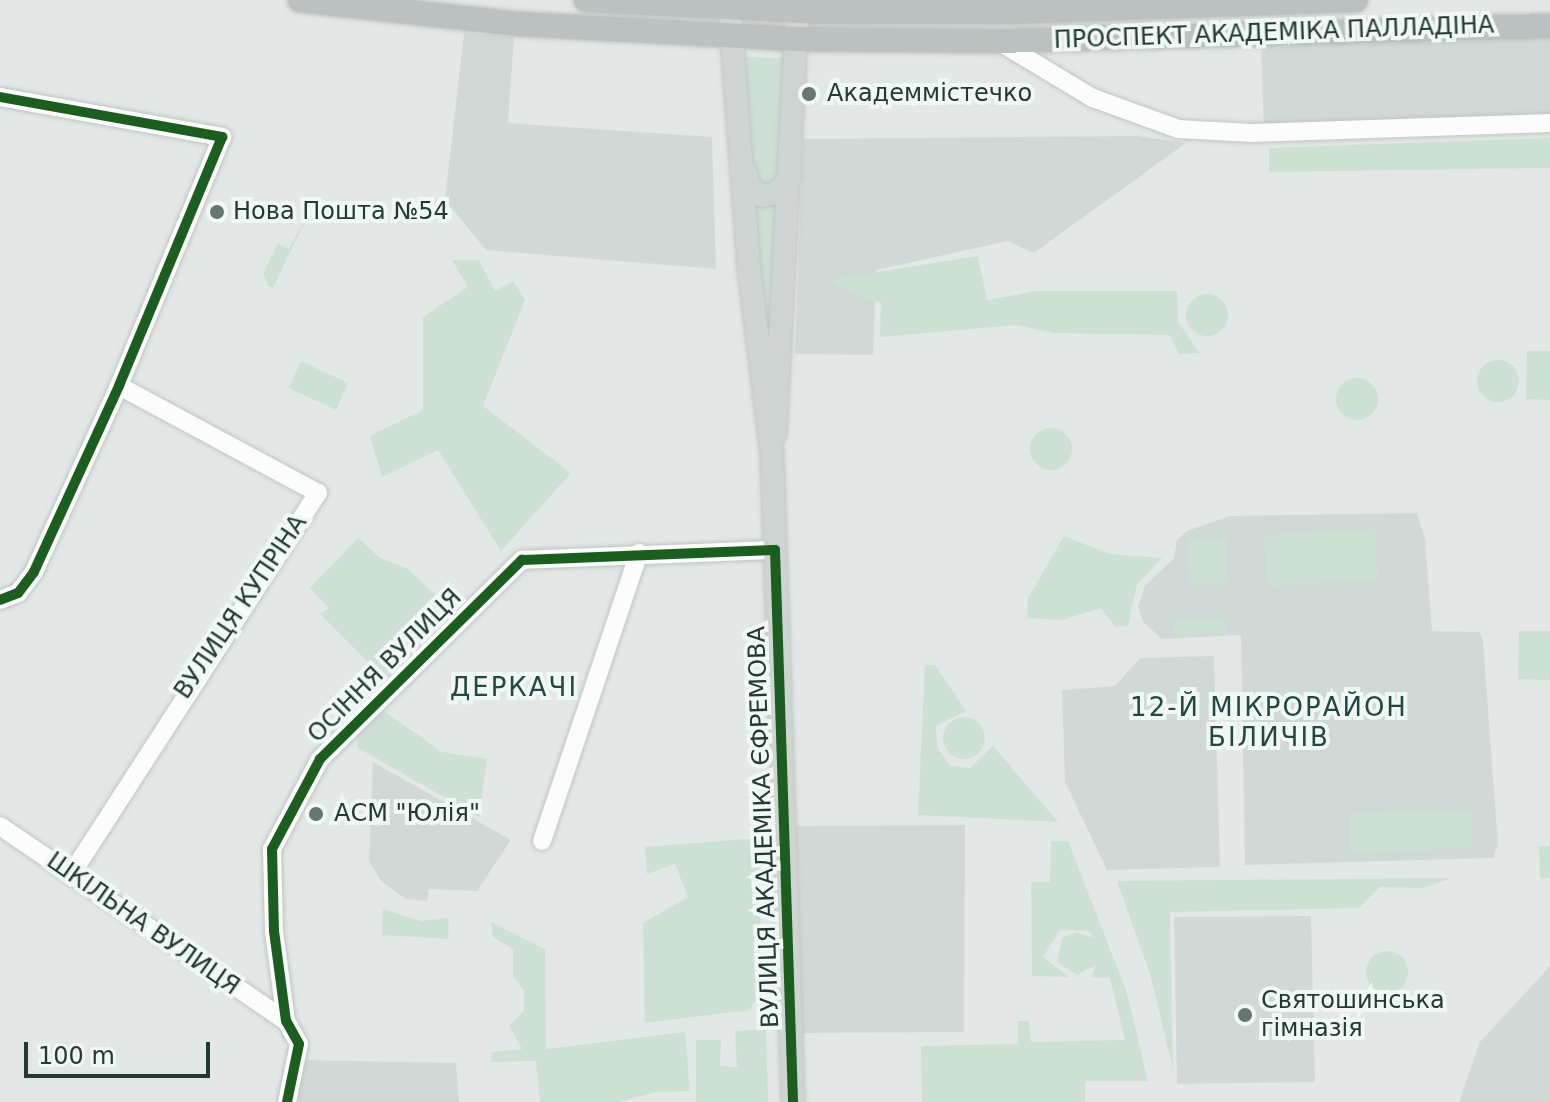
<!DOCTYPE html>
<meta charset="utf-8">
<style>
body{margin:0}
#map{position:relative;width:1550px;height:1102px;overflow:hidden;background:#e3e8e6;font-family:"DejaVu Sans",sans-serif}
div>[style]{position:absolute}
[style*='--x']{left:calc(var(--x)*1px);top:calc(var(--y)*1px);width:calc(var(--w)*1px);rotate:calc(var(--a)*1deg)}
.built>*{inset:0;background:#d1d9d6}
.green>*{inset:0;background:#cde0d4}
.round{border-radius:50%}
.roads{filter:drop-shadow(0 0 2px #c0c5c3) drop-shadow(0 0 2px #c0c5c3)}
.minor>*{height:18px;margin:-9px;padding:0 9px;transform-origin:9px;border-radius:9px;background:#fbfcfb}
.major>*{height:22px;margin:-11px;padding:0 11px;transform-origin:11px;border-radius:11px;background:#ced4d2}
.highway>*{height:24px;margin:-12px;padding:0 12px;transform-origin:12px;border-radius:12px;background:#bac1c0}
.cycleway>*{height:10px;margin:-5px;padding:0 5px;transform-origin:5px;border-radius:5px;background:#1b5e20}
.dots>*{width:22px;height:22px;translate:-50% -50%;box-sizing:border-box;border:4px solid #f1f7f4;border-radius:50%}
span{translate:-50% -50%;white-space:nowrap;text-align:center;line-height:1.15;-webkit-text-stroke:8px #f1f7f4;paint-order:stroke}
.street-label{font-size:24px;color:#233934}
.poi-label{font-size:24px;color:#233934}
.left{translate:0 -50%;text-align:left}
.neighbourhood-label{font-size:26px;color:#214941;letter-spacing:2px}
.scale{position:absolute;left:24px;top:1042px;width:186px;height:36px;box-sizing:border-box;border:4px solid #233934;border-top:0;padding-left:10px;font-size:24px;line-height:28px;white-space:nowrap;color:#233934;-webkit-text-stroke:6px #f1f7f4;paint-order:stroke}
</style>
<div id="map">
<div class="built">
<i style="clip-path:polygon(464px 33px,514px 37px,508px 123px,712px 137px,716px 269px,486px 250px,445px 200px)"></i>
<i style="clip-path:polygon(1550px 34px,1550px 119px,1264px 129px,1261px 46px)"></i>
<i style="clip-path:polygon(1138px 136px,1186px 143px,1034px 253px,1008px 241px,876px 270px,873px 355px,795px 354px,803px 139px)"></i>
<i style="clip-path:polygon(1417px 513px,1425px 539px,1432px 631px,1479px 632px,1483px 641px,1498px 845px,1493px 858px,1245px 865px,1241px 635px,1162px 639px,1143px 622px,1138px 607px,1145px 586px,1174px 558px,1177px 540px,1187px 531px,1230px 516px)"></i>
<i style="clip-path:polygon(1214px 656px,1220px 867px,1107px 870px,1065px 782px,1062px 690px,1115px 686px,1140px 658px)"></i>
<i style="clip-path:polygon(373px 762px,511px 840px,477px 891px,429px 889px,427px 901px,406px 899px,381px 881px,369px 861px)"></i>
<i style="clip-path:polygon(965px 825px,964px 1032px,802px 1033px,796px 826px)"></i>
<i style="clip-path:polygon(1311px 916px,1315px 1082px,1177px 1084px,1174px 917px)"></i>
<i style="clip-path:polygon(1550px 966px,1550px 1102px,1459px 1102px,1480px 1042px)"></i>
<i style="clip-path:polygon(305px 1060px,456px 1063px,459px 1102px,295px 1102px)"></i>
</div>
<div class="green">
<i style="clip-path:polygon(742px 57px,789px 58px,779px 180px,771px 185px,762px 184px,750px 167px)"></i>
<i style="clip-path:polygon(1550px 138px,1550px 168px,1269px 172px,1269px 148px)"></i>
<i style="clip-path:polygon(782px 199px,767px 368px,755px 200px)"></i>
<i style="clip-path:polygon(311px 208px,273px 288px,268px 286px,263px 273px,278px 244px,289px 249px)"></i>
<i style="clip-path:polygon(978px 256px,987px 300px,1037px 291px,1177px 291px,1178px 322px,1200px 353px,1179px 354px,1169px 335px,1054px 333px,1017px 325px,880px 337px,881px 303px,834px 285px,833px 279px)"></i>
<i style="clip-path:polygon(452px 260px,479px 260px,495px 291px,513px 281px,525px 300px,483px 406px,571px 473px,501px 551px,438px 450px,382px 477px,370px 436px,423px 410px,423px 317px,468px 287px)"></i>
<i class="round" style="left:1186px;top:294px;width:42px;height:42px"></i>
<i style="clip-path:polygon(1527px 351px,1550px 351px,1550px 400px,1526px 399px)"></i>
<i class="round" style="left:1477px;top:360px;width:42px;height:42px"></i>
<i style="clip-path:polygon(301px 361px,348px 383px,336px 410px,289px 388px)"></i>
<i class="round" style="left:1336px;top:378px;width:42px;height:42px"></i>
<i class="round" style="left:1030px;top:428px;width:42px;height:42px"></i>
<i style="clip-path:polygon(1375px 529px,1378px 579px,1267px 586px,1264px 536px)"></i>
<i style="clip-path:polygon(1064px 536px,1110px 554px,1162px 558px,1137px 585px,1128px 626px,1116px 627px,1101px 608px,1062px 620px,1027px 618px,1028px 598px)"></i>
<i style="clip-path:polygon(358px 538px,380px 558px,408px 569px,450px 608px,383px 677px,320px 614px,329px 608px,310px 588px)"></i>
<i style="clip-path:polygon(1188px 538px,1226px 538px,1227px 583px,1189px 584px)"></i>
<i style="clip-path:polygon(1226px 619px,1226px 633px,1174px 633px,1174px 620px)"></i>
<i style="clip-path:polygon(1519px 631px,1550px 631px,1550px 680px,1518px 679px)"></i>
<i style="clip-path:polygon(925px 665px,935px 665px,966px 711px,936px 726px,937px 747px,950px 766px,970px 768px,993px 746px,1058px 822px,918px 815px)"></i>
<i style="clip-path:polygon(384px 711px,442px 752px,487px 759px,479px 817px,358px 748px,356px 730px)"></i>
<i class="round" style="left:943px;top:717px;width:42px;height:42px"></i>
<i style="clip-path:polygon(1471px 810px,1472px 848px,1350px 852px,1349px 814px)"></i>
<i style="clip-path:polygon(760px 838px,761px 1001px,752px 1003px,751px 1010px,645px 1023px,643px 923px,688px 897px,675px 864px,647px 874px,645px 847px)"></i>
<i style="clip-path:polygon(1051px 841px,1068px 841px,1126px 990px,1148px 1081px,1085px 1081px,1085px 1102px,922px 1102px,921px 1046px,1018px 1044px,1018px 1021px,1029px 1021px,1031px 1042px,1125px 1040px,1110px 978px,1091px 977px,1096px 965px,1077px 975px,1057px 962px,1062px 938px,1077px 932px,1093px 938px,1089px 931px,1060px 930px,1043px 957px,1069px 977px,1032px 976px,1031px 882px,1050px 882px)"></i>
<i style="clip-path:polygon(1539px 846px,1550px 846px,1550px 878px,1540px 878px)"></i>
<i style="clip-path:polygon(1451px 878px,1423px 888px,1380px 887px,1359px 908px,1170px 912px,1173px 1069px,1150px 974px,1117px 881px)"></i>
<i style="clip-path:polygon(383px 909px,421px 921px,449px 918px,448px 939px,382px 935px)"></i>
<i style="clip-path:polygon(491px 922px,545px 949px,546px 1049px,685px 1032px,690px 1091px,657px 1092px,618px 1102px,540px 1102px,536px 1061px,491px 1062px,492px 1052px,522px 1049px,509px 1025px,524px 1011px,524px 990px,513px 977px,513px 949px,493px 937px)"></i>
<i class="round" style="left:1366px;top:951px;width:42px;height:42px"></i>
<i style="clip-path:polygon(766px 1029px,768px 1102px,696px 1102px,696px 1040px,721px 1040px,720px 1066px,737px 1067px,735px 1031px)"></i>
</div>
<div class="roads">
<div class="minor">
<i style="--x:998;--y:41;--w:111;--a:31"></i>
<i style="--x:1093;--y:98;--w:90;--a:20"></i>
<i style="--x:1178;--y:129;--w:74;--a:3.1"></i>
<i style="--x:1252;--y:133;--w:298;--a:-1.9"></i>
<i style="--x:0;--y:97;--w:226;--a:10.2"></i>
<i style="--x:222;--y:137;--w:269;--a:112.5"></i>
<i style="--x:119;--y:386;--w:205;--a:114.6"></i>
<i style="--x:34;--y:572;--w:26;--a:127"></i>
<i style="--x:18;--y:593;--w:19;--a:159"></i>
<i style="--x:0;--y:826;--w:346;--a:34.3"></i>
<i style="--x:542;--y:841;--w:304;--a:-71.4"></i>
<i style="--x:72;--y:873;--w:453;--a:-57.1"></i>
<i style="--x:318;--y:493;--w:226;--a:-151.7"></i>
<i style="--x:287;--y:1102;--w:59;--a:-78.3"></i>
<i style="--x:299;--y:1044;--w:26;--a:-119"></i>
<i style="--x:286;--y:1021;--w:91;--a:-97.6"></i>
<i style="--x:274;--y:931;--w:82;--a:-91.4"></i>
<i style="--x:272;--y:849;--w:102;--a:-61.9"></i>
<i style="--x:320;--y:759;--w:284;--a:-44.6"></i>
<i style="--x:522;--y:560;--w:253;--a:-2.3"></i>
</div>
<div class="major">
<i style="--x:729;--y:0;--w:269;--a:85.7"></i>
<i style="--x:749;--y:268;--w:187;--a:83"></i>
<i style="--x:772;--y:454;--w:648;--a:88.14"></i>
<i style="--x:745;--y:170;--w:20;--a:75"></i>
<i style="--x:750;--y:189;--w:15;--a:28"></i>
<i style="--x:763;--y:196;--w:18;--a:-13"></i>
<i style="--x:781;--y:192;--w:20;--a:-63"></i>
<i style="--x:775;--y:434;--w:435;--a:-87"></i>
</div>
<div class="highway">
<i style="--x:300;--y:0;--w:220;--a:6.3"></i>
<i style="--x:519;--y:24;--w:279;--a:3.1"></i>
<i style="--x:798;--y:39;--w:200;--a:0.6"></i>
<i style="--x:998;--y:41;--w:552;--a:-1.56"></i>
<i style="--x:586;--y:0;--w:237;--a:2.9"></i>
<i style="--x:823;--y:12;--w:189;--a:0"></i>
<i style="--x:1012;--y:12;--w:344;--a:-2"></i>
</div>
</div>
<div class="cycleway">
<i style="--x:0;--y:97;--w:226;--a:10.2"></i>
<i style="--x:222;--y:137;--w:269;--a:112.5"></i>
<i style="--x:119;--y:386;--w:205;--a:114.6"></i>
<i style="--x:34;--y:572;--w:26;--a:127"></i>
<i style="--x:18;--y:593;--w:19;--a:159"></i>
<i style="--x:287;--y:1102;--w:59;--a:-78.3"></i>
<i style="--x:299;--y:1044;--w:26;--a:-119"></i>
<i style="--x:286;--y:1021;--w:91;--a:-97.6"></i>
<i style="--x:274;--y:931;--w:82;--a:-91.4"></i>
<i style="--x:272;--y:849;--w:102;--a:-61.9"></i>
<i style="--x:320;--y:759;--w:284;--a:-44.6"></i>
<i style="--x:522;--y:560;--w:253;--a:-2.3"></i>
<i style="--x:775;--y:550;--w:552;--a:88.13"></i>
</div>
<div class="dots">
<i style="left:809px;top:94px;background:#667672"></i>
<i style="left:217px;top:212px;background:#667672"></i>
<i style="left:316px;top:814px;background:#667672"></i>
<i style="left:1245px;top:1015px;background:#667672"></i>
</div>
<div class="street-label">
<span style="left:1274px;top:33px;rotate:-2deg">ПРОСПЕКТ АКАДЕМІКА ПАЛЛАДІНА</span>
<span style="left:241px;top:607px;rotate:-56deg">ВУЛИЦЯ КУПРІНА</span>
<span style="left:385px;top:666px;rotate:-45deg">ОСІННЯ ВУЛИЦЯ</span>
<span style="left:764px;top:827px;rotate:-92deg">ВУЛИЦЯ АКАДЕМІКА ЄФРЕМОВА</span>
<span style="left:143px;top:924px;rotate:35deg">ШКІЛЬНА ВУЛИЦЯ</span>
</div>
<div class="poi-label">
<span class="left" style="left:827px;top:94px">Академмістечко</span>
<span class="left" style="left:233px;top:212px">Нова Пошта №54</span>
<span class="left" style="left:334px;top:814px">АСМ "Юлія"</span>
<span class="left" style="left:1261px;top:1015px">Святошинська<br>гімназія</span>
</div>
<div class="neighbourhood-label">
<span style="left:514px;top:688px">ДЕРКАЧІ</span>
<span style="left:1269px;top:723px">12-Й МІКРОРАЙОН<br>БІЛИЧІВ</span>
</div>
<div class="scale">100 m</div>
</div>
